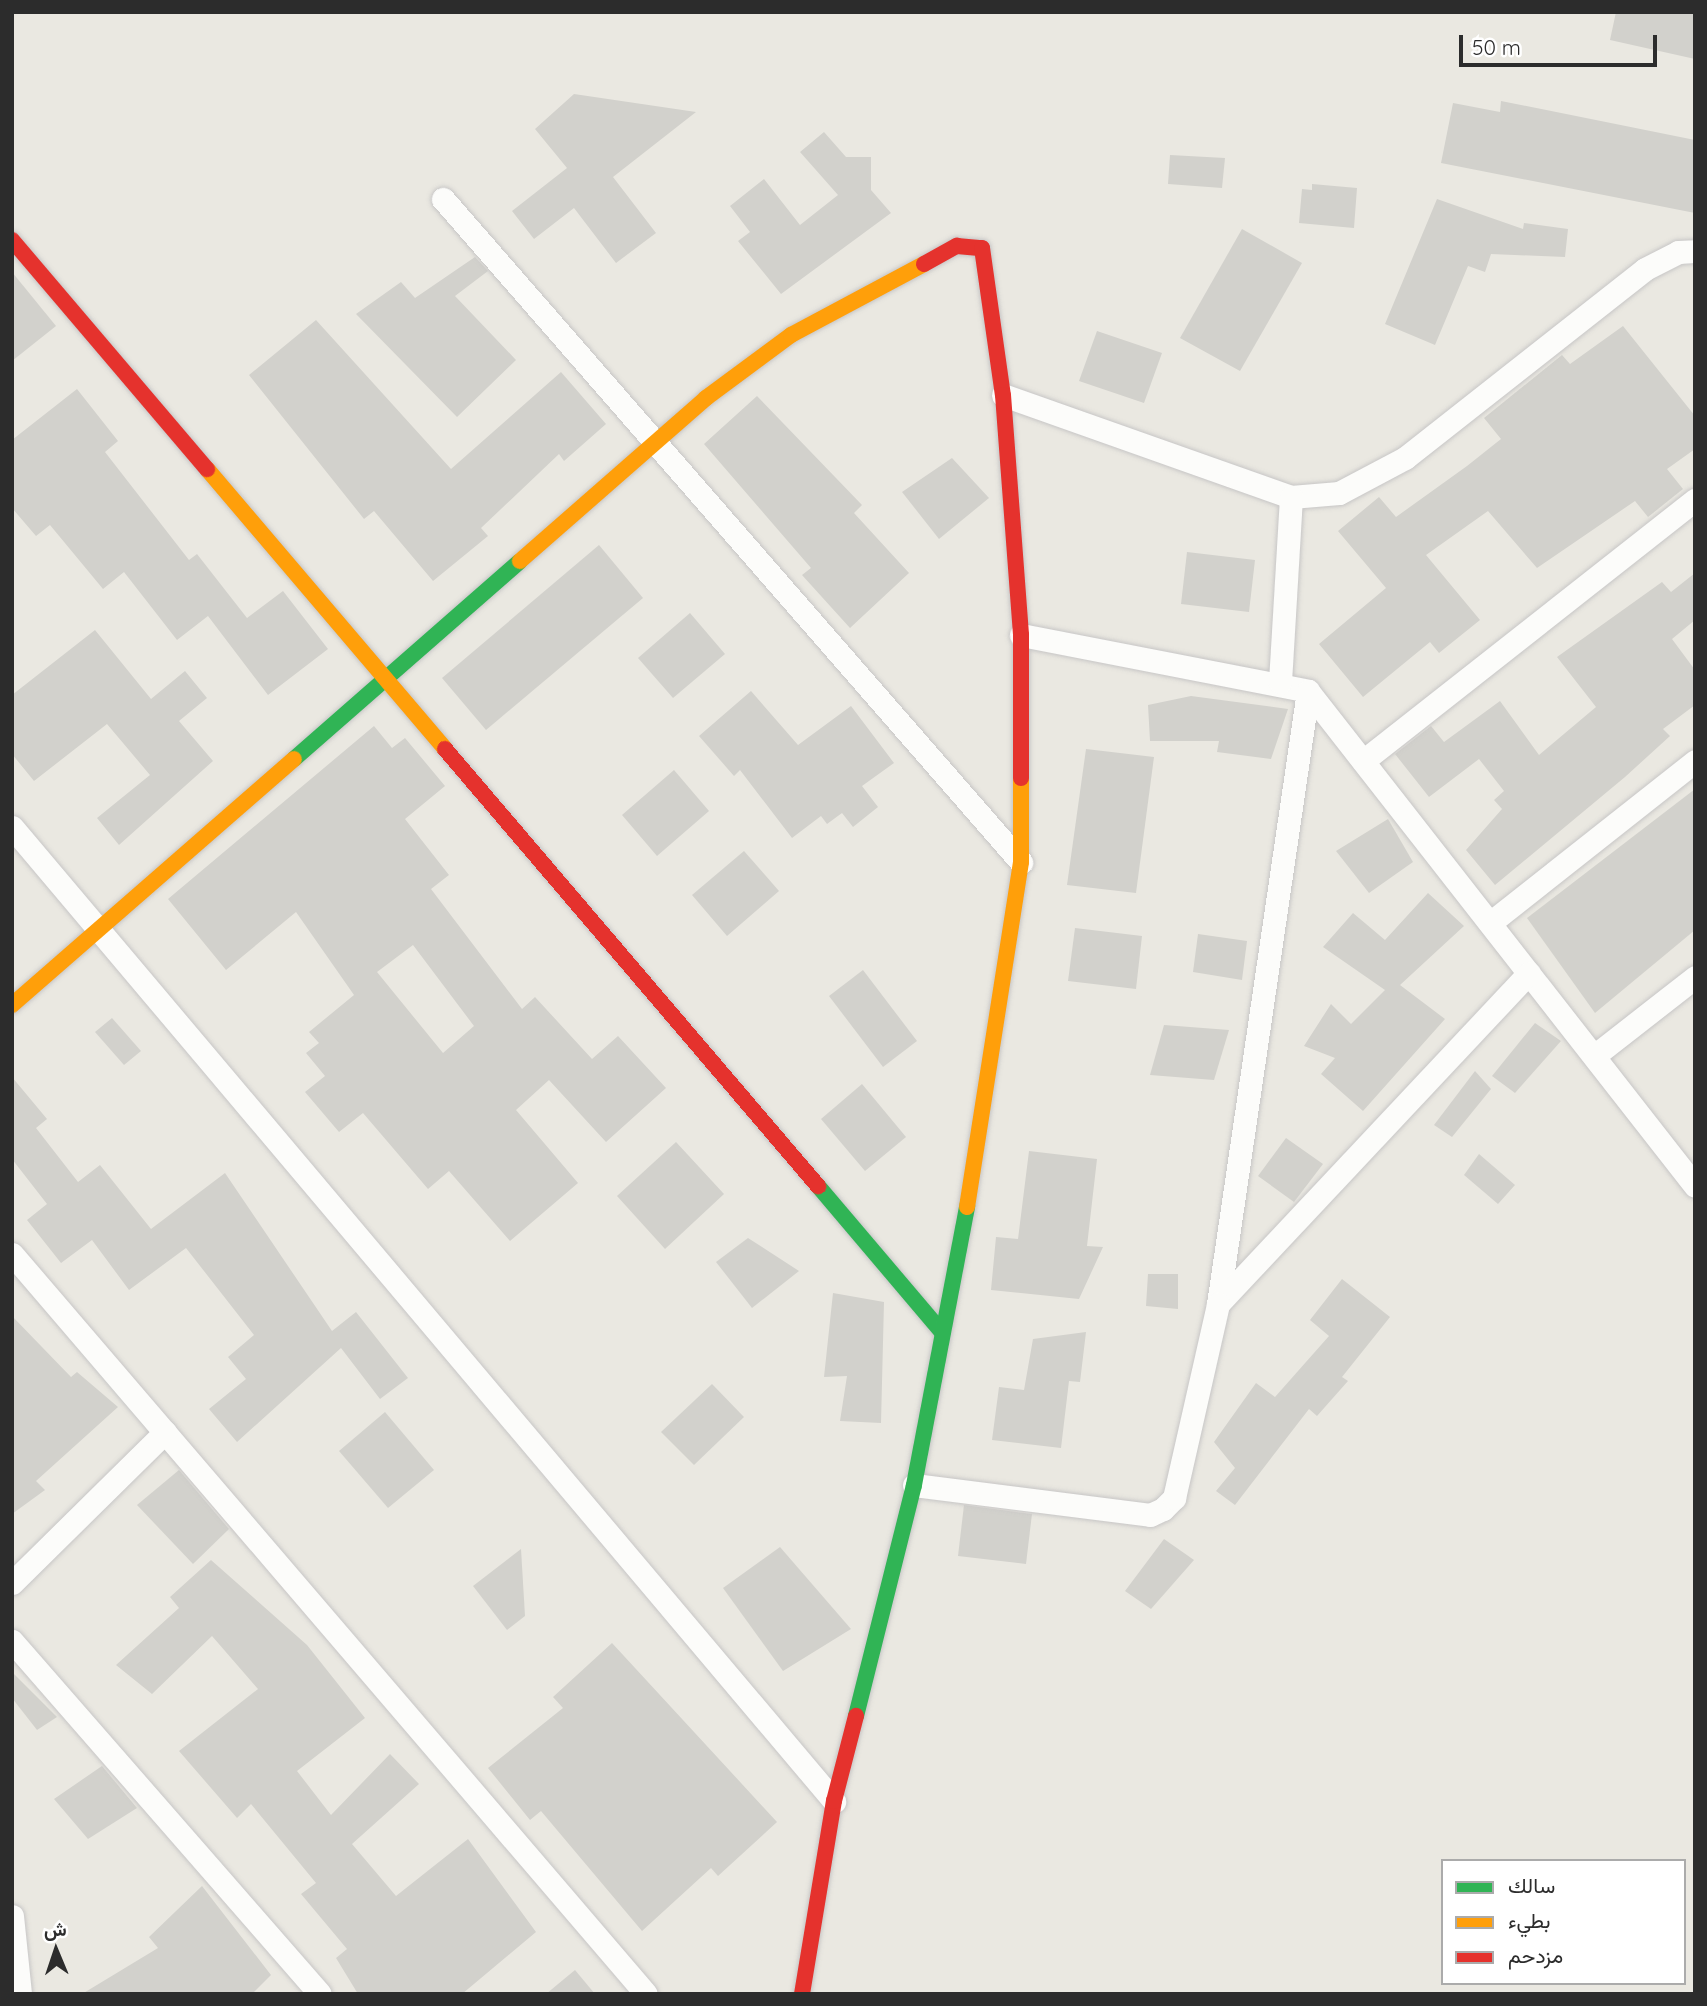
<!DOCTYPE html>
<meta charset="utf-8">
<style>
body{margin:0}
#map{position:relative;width:1707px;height:2006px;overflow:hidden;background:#eae8e1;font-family:Quicksand,Vazirmatn,sans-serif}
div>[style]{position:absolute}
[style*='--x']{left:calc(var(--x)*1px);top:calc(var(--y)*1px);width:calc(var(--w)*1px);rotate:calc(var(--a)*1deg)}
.building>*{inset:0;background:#d2d1cc}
.roads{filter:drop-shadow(0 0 2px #c7c6c6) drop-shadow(0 0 2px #c7c6c6)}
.street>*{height:23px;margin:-11.5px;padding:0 11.5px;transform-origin:11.5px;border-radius:11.5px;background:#fcfcfa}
.fast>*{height:16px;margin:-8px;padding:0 8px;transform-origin:8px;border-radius:8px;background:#30b455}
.slow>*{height:16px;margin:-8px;padding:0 8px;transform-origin:8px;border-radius:8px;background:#ff9f0a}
.jam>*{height:16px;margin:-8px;padding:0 8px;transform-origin:8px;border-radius:8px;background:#e5322d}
span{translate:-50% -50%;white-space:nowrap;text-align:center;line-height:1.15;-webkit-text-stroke:6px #fff;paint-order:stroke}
.frame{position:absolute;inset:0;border:14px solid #2c2c2c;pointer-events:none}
.legend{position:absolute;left:1441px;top:1859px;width:245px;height:126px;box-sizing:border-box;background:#fff;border:2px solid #ababab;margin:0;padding:9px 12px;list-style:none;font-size:21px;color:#2c2c2c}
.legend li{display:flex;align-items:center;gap:14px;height:35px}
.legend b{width:35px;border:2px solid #ababab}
.north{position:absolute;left:21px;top:1915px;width:70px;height:70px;-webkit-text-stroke:5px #fff;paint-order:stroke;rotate:358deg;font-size:19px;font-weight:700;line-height:28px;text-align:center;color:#2c2c2c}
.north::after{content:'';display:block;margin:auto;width:24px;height:32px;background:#2c2c2c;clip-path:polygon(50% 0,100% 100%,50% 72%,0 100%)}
.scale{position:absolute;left:1459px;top:35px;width:198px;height:32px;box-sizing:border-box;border:4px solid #2c2c2c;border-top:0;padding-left:9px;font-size:21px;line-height:24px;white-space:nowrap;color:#2c2c2c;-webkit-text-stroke:5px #fff;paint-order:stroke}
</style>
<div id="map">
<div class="building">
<i style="clip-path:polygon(1616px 12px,1695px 12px,1695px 59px,1610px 40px)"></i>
<i style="clip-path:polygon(574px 94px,696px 112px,613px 177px,656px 233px,616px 263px,574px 208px,534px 239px,512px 211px,567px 168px,535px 129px)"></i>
<i style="clip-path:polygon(1501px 101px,1695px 140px,1695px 213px,1441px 163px,1453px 103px,1500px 112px)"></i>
<i style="clip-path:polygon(824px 132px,846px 157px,871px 157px,871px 190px,891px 213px,781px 294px,738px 241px,750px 232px,730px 206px,764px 179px,800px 225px,838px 195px,800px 152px)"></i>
<i style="clip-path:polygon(1170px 155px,1225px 158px,1222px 188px,1168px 184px)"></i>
<i style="clip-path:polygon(1312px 184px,1357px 188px,1354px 228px,1299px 223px,1302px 189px,1312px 190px)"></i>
<i style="clip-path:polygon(1437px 199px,1523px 229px,1524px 223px,1568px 229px,1565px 257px,1491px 254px,1485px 272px,1468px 266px,1435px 345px,1385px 324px)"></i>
<i style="clip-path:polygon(1242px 229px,1302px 263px,1240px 371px,1180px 338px)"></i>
<i style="clip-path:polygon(475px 257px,488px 271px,455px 296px,516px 360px,457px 417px,356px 314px,401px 282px,415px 298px)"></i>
<i style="clip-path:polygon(12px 272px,56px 326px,12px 361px)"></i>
<i style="clip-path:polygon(316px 320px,451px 469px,561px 372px,606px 424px,564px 461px,559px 454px,481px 528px,488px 536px,433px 581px,374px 511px,364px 519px,249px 375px)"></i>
<i style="clip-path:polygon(1623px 326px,1695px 416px,1695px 449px,1667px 469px,1683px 489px,1648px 517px,1635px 501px,1537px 568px,1488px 511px,1426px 555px,1480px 620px,1439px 653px,1430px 642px,1363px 697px,1319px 644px,1386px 588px,1338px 531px,1379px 497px,1396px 517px,1467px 466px,1501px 439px,1484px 418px,1562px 355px,1570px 364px)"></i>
<i style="clip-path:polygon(1097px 331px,1162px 353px,1144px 403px,1079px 381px)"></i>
<i style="clip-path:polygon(77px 389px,118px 441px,105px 452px,189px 560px,197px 554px,247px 618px,283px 591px,328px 649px,268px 695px,208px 616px,177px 640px,124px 572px,103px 589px,50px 525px,36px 536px,12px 508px,12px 440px)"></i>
<i style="clip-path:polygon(757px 396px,862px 505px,854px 513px,909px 573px,850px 628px,802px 575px,811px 568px,704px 444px)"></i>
<i style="clip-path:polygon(952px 458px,989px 498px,939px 539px,902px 492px)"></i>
<i style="clip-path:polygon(599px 545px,643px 598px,486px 730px,442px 678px)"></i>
<i style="clip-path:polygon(1187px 552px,1255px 560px,1249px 612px,1181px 604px)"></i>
<i style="clip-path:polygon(1695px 573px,1695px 620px,1672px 639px,1695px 670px,1695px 705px,1663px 729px,1670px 736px,1625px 777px,1495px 885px,1466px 850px,1502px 809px,1494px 800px,1504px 791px,1479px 759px,1429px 797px,1395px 754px,1431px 726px,1444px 742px,1500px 701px,1539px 755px,1596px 707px,1557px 657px,1662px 582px,1671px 592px)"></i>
<i style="clip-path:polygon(690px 613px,725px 654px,673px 698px,638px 658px)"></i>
<i style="clip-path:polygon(95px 630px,151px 699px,185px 671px,207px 698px,179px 721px,213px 761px,119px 845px,97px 818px,150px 775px,107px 724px,34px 781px,12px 754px,12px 695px)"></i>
<i style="clip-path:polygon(751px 691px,798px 745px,851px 706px,894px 763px,862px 786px,878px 807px,853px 827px,842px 813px,827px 824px,821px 816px,792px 838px,740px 770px,734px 776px,699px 736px)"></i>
<i style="clip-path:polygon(1191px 696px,1288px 709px,1271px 759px,1217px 752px,1219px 741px,1150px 741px,1148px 705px)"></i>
<i style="clip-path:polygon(evenodd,374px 726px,392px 748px,405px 738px,445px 786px,405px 819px,449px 875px,431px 889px,522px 1009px,535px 997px,592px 1059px,618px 1036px,666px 1088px,606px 1142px,549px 1080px,516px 1110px,578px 1183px,510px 1241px,449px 1171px,428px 1189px,363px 1113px,339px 1132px,305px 1092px,325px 1076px,306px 1053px,319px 1043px,309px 1032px,354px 995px,296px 912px,226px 970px,168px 899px,374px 726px,413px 945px,474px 1026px,443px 1053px,377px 972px,413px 945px)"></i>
<i style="clip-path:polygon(1086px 749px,1154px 757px,1136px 893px,1067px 885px)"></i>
<i style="clip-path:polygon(674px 770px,709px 811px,657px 856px,622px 815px)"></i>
<i style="clip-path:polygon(1695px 789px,1695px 930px,1595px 1013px,1527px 918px)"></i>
<i style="clip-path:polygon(1388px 819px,1413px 862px,1369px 893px,1336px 851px)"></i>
<i style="clip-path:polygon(744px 851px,779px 891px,727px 936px,692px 895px)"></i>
<i style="clip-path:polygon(1428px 893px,1464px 926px,1400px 985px,1445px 1019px,1363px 1111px,1321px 1074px,1335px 1058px,1304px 1046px,1331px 1004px,1351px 1024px,1385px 990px,1323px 947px,1353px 913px,1385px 940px)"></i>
<i style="clip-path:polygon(1075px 928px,1142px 936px,1136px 989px,1068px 981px)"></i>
<i style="clip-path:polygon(1198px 934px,1247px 941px,1242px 980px,1193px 972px)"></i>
<i style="clip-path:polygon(863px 970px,917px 1041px,883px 1067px,829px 996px)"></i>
<i style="clip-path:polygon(112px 1018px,141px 1051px,124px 1065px,95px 1032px)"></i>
<i style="clip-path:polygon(1535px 1023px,1561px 1041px,1515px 1093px,1492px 1076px)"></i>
<i style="clip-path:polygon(1164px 1025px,1229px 1030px,1214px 1080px,1150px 1075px)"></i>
<i style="clip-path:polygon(1475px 1071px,1491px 1089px,1452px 1137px,1434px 1125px)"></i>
<i style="clip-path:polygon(12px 1077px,47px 1119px,36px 1128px,78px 1182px,100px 1165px,151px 1229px,225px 1173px,332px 1331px,356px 1312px,408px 1378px,380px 1399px,341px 1348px,237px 1442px,209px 1409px,246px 1379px,228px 1357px,254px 1335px,186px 1248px,129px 1290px,92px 1240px,61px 1263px,27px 1220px,47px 1204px,12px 1159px)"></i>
<i style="clip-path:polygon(862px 1084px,906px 1137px,865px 1171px,821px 1119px)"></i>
<i style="clip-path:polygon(1286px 1138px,1323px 1164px,1294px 1202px,1258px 1176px)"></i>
<i style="clip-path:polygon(676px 1142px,724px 1194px,665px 1249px,617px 1196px)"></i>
<i style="clip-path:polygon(1029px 1151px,1097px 1159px,1087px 1246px,1103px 1247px,1079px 1299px,991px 1290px,996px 1237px,1018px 1239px)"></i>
<i style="clip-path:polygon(1479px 1154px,1515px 1185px,1498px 1204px,1464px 1175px)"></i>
<i style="clip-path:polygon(748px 1238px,799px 1271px,752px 1308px,716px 1262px)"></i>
<i style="clip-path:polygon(1148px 1274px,1178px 1274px,1178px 1309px,1146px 1306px)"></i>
<i style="clip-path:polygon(1342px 1279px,1390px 1317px,1342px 1377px,1348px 1381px,1317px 1416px,1309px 1409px,1235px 1505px,1216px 1491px,1235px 1468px,1214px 1442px,1256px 1383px,1275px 1397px,1329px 1336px,1310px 1320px)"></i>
<i style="clip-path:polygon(833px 1293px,884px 1302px,881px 1423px,840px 1421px,847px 1376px,824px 1377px)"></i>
<i style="clip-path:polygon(12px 1316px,71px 1377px,77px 1372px,118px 1407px,36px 1481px,45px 1490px,12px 1514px)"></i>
<i style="clip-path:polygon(1086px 1332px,1080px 1382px,1069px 1381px,1061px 1448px,992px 1440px,999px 1387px,1024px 1390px,1033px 1339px)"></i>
<i style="clip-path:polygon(712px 1384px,744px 1417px,694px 1465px,661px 1432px)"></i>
<i style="clip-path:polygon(385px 1412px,434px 1470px,388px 1508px,339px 1451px)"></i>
<i style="clip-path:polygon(179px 1470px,229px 1529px,193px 1564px,137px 1505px)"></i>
<i style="clip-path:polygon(964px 1505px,1032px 1514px,1026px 1564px,958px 1556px)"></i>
<i style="clip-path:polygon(1164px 1539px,1194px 1560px,1151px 1609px,1125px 1591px)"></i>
<i style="clip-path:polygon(780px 1547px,851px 1629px,783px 1671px,723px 1588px)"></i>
<i style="clip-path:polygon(521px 1549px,525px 1616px,507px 1630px,473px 1586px)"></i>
<i style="clip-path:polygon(211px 1560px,307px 1645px,365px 1718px,297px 1771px,331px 1815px,390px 1754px,419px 1784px,352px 1844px,396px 1896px,468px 1839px,536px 1932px,462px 1994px,358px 1994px,336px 1958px,347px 1949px,301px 1894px,316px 1883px,251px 1804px,237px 1818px,179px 1751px,258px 1689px,212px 1636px,152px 1694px,116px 1665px,179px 1608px,170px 1597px)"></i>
<i style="clip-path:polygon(612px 1643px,777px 1822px,718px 1876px,711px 1868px,642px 1931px,541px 1811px,530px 1820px,488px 1768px,563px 1708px,553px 1697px)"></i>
<i style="clip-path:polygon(12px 1672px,57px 1717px,37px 1730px,12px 1698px)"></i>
<i style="clip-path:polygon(102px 1766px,137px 1808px,88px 1839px,54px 1799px)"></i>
<i style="clip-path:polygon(202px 1886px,271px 1975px,252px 1994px,82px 1994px,158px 1948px,149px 1937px)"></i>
<i style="clip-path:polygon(575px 1970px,595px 1994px,546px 1994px)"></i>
</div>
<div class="roads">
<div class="street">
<i style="--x:443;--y:199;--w:880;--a:48.92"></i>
<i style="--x:1003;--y:395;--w:306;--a:19.5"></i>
<i style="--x:1291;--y:497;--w:48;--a:-4.8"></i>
<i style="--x:1339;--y:493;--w:75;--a:-27.9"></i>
<i style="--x:1405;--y:458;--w:305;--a:-38.2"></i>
<i style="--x:1645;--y:269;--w:37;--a:-27"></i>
<i style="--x:1678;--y:252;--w:17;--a:-3"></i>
<i style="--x:1021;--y:635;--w:292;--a:11"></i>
<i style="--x:1308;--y:691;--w:628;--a:51.98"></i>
<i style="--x:1280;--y:682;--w:185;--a:-86.6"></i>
<i style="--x:1308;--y:691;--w:620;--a:98.35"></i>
<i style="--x:1218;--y:1304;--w:454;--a:-46.8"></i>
<i style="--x:1363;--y:761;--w:422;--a:-38.2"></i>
<i style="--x:12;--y:827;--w:1275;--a:49.84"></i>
<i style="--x:1490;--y:923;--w:261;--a:-38.3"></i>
<i style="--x:1594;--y:1056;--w:128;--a:-38"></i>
<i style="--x:12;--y:1254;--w:974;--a:49.41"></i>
<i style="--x:914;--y:1485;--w:238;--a:7.2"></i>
<i style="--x:1150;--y:1515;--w:14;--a:-25"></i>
<i style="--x:1163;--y:1509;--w:16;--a:-45"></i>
<i style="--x:1174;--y:1498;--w:199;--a:-77.2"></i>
<i style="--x:12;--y:1583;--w:215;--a:-44.6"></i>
<i style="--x:12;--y:1641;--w:468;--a:48.9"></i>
<i style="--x:12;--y:1916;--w:78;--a:84.1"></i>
</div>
<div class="fast">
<i style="--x:294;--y:759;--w:300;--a:-41.2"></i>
<i style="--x:818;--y:1186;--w:192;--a:49.7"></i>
<i style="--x:856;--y:1716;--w:238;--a:-75.9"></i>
<i style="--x:914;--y:1485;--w:283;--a:-79.2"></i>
</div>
<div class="slow">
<i style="--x:207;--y:469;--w:367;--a:49.6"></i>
<i style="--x:520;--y:561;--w:247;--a:-41.2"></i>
<i style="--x:706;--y:398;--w:106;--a:-36.5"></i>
<i style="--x:791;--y:335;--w:151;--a:-28.1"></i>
<i style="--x:12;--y:1005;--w:374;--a:-41.1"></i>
<i style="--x:967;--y:1207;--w:349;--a:-81.1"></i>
<i style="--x:1021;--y:862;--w:84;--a:-90"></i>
</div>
<div class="jam">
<i style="--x:12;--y:240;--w:301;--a:49.6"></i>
<i style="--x:924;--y:264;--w:38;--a:-29"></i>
<i style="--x:957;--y:246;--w:25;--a:5"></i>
<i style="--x:982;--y:248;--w:148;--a:81.9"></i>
<i style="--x:1003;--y:395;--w:241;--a:85.7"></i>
<i style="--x:1021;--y:635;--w:143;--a:90"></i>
<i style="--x:445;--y:749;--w:575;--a:49.52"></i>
<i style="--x:802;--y:1994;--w:196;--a:-80.6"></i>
<i style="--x:834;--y:1801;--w:88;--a:-75.5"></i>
</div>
</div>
<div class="frame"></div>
<ul class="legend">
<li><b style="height:9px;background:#30b455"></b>سالك</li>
<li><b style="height:9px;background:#ff9f0a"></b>بطيء</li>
<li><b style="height:9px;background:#e5322d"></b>مزدحم</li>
</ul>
<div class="north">ش</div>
<div class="scale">50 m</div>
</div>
